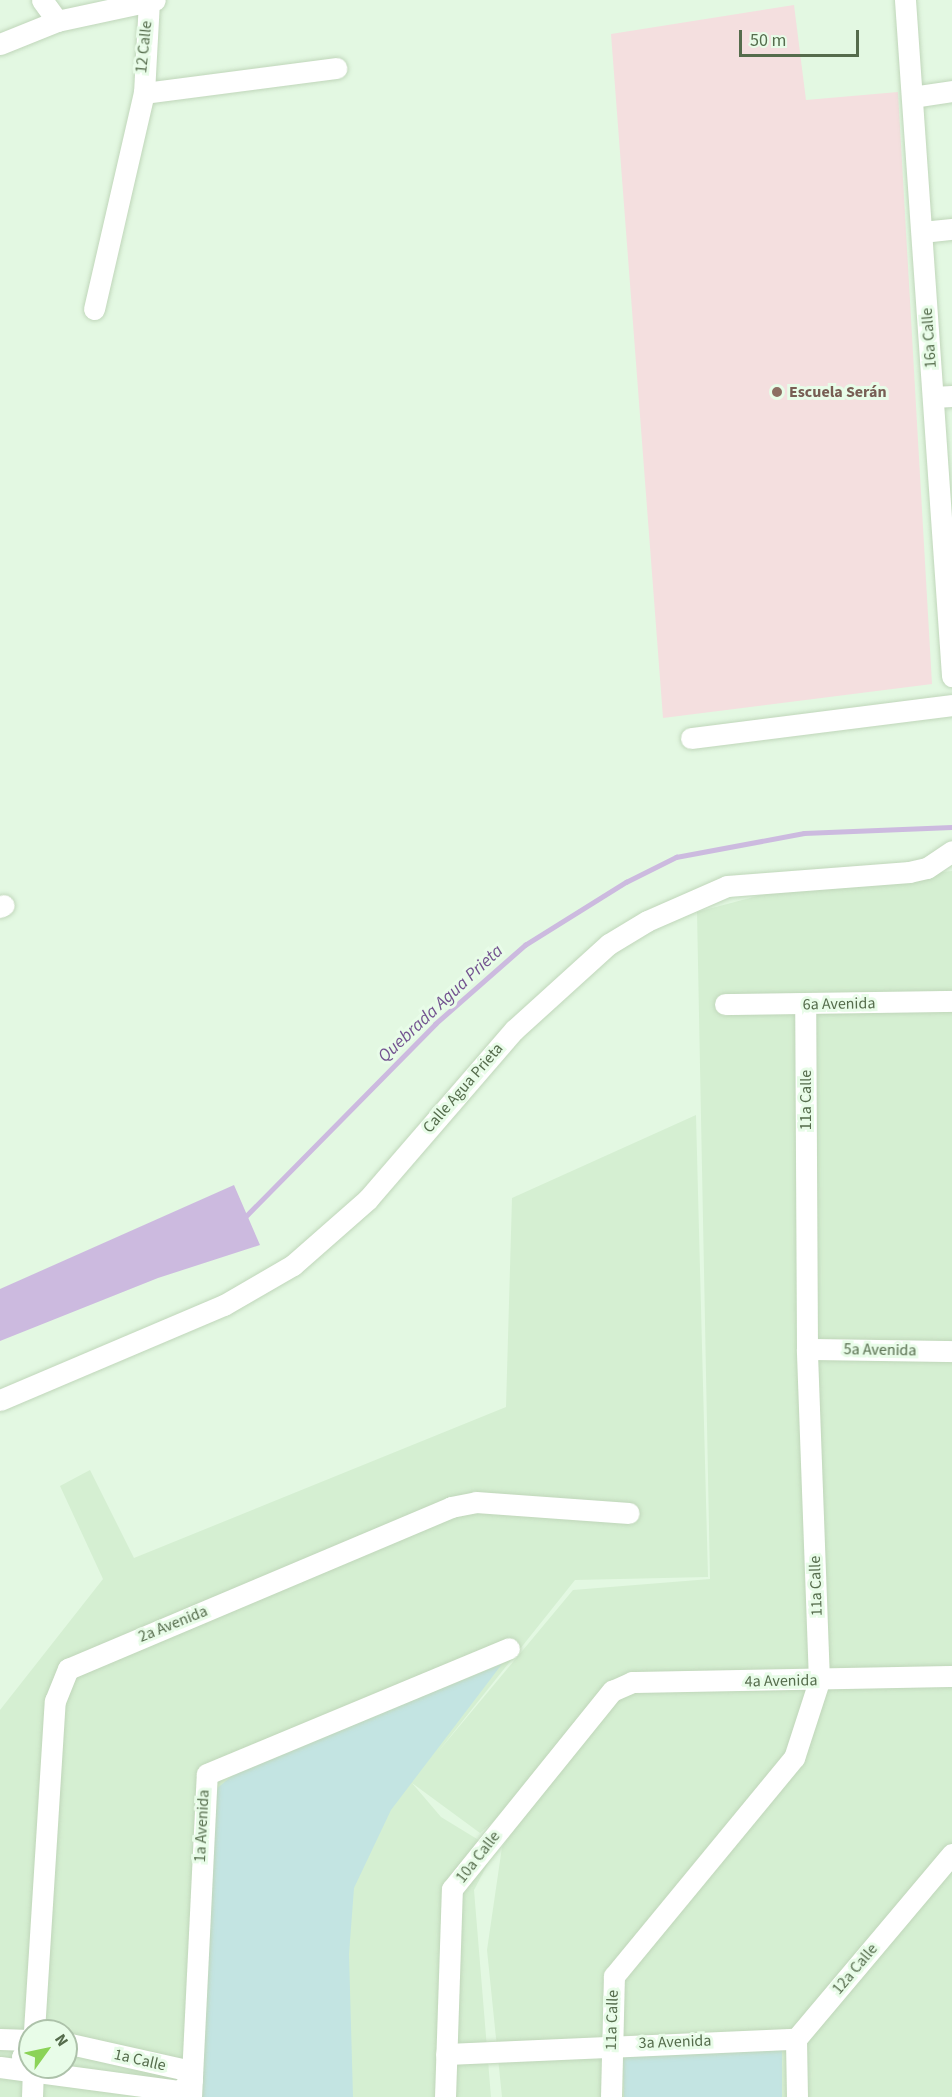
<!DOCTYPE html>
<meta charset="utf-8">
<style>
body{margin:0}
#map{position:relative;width:952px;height:2097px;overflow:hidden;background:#e3f8e2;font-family:"Source Sans 3",sans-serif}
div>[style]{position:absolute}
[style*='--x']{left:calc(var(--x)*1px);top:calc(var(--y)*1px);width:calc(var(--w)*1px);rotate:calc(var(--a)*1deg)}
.residential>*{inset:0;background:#d5efd2}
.education>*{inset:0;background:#f4dfdf}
.green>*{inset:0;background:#c3e4e2}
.water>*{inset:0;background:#ccbadf}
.stream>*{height:4.5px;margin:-2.25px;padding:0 2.25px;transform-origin:2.25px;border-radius:2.25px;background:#ccbadf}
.roads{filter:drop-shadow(0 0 2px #c0d6ba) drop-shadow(0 0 2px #c0d6ba)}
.minor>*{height:21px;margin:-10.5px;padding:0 10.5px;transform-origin:10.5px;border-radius:10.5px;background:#fff}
.dots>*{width:16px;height:16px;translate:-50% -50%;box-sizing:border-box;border:3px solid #e8fce8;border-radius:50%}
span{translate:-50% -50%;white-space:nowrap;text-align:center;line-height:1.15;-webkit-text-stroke:6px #e8fce8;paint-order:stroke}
.street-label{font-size:16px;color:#556c4c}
.education-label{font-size:16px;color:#785e54;font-weight:700}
.left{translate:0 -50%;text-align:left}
.water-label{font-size:18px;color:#735390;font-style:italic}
.north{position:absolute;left:18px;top:2019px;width:60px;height:60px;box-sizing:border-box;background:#e8fce8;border:2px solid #adc2aa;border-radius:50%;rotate:57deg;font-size:16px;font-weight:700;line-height:24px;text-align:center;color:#556c4c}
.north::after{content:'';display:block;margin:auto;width:21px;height:27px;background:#8bd357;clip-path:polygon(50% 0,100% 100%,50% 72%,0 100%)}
.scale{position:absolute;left:739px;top:30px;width:120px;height:27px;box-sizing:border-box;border:3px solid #556c4c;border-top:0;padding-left:8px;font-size:18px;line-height:21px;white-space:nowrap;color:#556c4c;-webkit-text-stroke:4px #e8fce8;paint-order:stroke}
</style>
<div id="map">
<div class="residential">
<i style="clip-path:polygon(evenodd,952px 871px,952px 2097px,502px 2097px,487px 1950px,502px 1847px,564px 1760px,480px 1833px,412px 1783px,441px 1817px,495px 1850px,474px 1890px,491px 2097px,0 2097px,0 1710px,103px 1579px,60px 1486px,90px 1470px,134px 1558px,506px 1407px,512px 1198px,696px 1115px,708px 1577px,575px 1580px,437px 1753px,573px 1590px,710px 1579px,697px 912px,773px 892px,952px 871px,30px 2031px,66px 2031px,66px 2067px,30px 2067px,30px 2031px)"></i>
</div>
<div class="education">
<i style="clip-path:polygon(794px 5px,806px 100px,898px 92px,932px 684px,663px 718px,611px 34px)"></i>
</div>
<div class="green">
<i style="clip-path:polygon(502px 1664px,391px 1810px,354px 1888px,349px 1954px,353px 2097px,199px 2097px,215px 1790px,239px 1770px)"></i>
<i style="clip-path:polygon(782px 2049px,782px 2097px,624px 2097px,623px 2055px)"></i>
</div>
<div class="water">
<i style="clip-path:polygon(234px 1185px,260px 1245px,158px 1278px,0 1341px,0 1289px)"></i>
</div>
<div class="stream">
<i style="--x:243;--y:1219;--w:274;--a:-45.4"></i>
<i style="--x:435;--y:1024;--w:120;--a:-41.3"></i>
<i style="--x:525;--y:945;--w:119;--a:-32"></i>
<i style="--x:626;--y:882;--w:56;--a:-26.6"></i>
<i style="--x:676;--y:857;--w:130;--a:-10.6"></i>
<i style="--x:804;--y:833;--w:148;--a:-2.3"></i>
</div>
<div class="roads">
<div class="minor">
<i style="--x:42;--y:0;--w:26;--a:54"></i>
<i style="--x:905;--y:0;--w:678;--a:86.02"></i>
<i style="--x:0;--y:44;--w:61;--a:-22"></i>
<i style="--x:57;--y:21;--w:100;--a:-12.1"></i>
<i style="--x:144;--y:93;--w:194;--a:-7.4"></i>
<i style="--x:144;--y:93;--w:93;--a:-86.9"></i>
<i style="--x:912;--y:97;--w:40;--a:-8.5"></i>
<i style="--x:922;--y:232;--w:30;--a:-6"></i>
<i style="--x:94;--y:309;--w:222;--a:-77"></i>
<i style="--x:933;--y:397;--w:19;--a:-3"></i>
<i style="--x:691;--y:738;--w:263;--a:-7.2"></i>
<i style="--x:0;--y:907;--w:4;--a:-27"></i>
<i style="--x:725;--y:1004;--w:227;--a:-0.8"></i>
<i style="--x:807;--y:1349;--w:145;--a:0.8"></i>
<i style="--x:0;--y:1400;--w:243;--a:-23"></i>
<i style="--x:224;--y:1305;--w:80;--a:-30.1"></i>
<i style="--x:293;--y:1265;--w:100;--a:-41.3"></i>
<i style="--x:368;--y:1199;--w:223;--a:-49.2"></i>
<i style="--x:514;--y:1030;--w:128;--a:-42.2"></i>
<i style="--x:609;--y:944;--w:44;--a:-31.2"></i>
<i style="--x:647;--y:921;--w:87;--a:-23.6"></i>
<i style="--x:727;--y:886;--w:183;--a:-4.4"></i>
<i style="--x:909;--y:872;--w:18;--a:-13"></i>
<i style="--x:927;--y:868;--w:30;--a:-34"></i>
<i style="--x:34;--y:2031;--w:331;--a:-86.4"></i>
<i style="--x:55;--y:1701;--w:35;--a:-68"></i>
<i style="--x:68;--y:1669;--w:416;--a:-22.9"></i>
<i style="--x:451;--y:1507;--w:25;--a:-11"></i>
<i style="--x:476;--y:1502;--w:153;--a:4.1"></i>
<i style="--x:0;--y:2039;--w:30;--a:2"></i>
<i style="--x:30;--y:2042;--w:17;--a:118"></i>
<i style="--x:22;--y:2057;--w:12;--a:55"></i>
<i style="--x:29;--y:2067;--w:10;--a:6"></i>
<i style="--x:446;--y:2054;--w:350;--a:-2.5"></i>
<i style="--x:0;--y:2067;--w:182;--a:7.6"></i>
<i style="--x:180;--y:2091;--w:17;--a:-45"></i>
<i style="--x:192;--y:2079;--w:14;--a:-135"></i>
<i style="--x:182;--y:2069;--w:119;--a:-167.4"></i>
<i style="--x:32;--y:2097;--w:29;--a:-88"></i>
<i style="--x:191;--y:2097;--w:323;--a:-87.2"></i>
<i style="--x:207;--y:1774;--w:327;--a:-22.6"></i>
<i style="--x:445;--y:2097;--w:208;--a:-88.1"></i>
<i style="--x:452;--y:1889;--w:255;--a:-51.1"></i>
<i style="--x:612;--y:1691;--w:22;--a:-24"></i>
<i style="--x:632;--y:1682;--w:320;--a:-1.1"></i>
<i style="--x:611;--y:2097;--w:121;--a:-88.6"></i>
<i style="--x:614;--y:1976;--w:283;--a:-50.5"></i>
<i style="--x:794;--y:1758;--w:81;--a:-72"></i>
<i style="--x:819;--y:1681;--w:332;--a:-92.1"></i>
<i style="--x:807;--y:1349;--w:344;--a:-90.3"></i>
<i style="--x:797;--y:2097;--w:58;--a:-91"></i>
<i style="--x:796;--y:2039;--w:242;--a:-49.9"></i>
</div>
</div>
<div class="dots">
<i style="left:777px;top:392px;background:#8d6e63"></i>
</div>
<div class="street-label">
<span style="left:144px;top:47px;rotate:-84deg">12 Calle</span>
<span style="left:929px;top:338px;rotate:-94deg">16a Calle</span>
<span style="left:839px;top:1004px;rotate:-1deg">6a Avenida</span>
<span style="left:463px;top:1088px;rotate:-49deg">Calle Agua Prieta</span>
<span style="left:806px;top:1100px;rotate:-90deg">11a Calle</span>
<span style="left:880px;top:1350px;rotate:1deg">5a Avenida</span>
<span style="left:816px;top:1586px;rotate:-92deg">11a Calle</span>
<span style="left:173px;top:1624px;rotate:-22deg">2a Avenida</span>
<span style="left:781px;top:1681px;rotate:-1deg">4a Avenida</span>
<span style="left:202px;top:1826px;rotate:-87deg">1a Avenida</span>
<span style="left:478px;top:1857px;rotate:-52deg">10a Calle</span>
<span style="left:855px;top:1969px;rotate:-50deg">12a Calle</span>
<span style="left:612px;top:2020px;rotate:-88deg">11a Calle</span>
<span style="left:675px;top:2042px;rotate:-2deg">3a Avenida</span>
<span style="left:140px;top:2060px;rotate:13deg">1a Calle</span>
</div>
<div class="education-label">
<span class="left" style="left:789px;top:392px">Escuela Serán</span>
</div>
<div class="water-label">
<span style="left:441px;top:1004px;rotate:-43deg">Quebrada Agua Prieta</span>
</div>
<div class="north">N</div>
<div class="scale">50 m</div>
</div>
